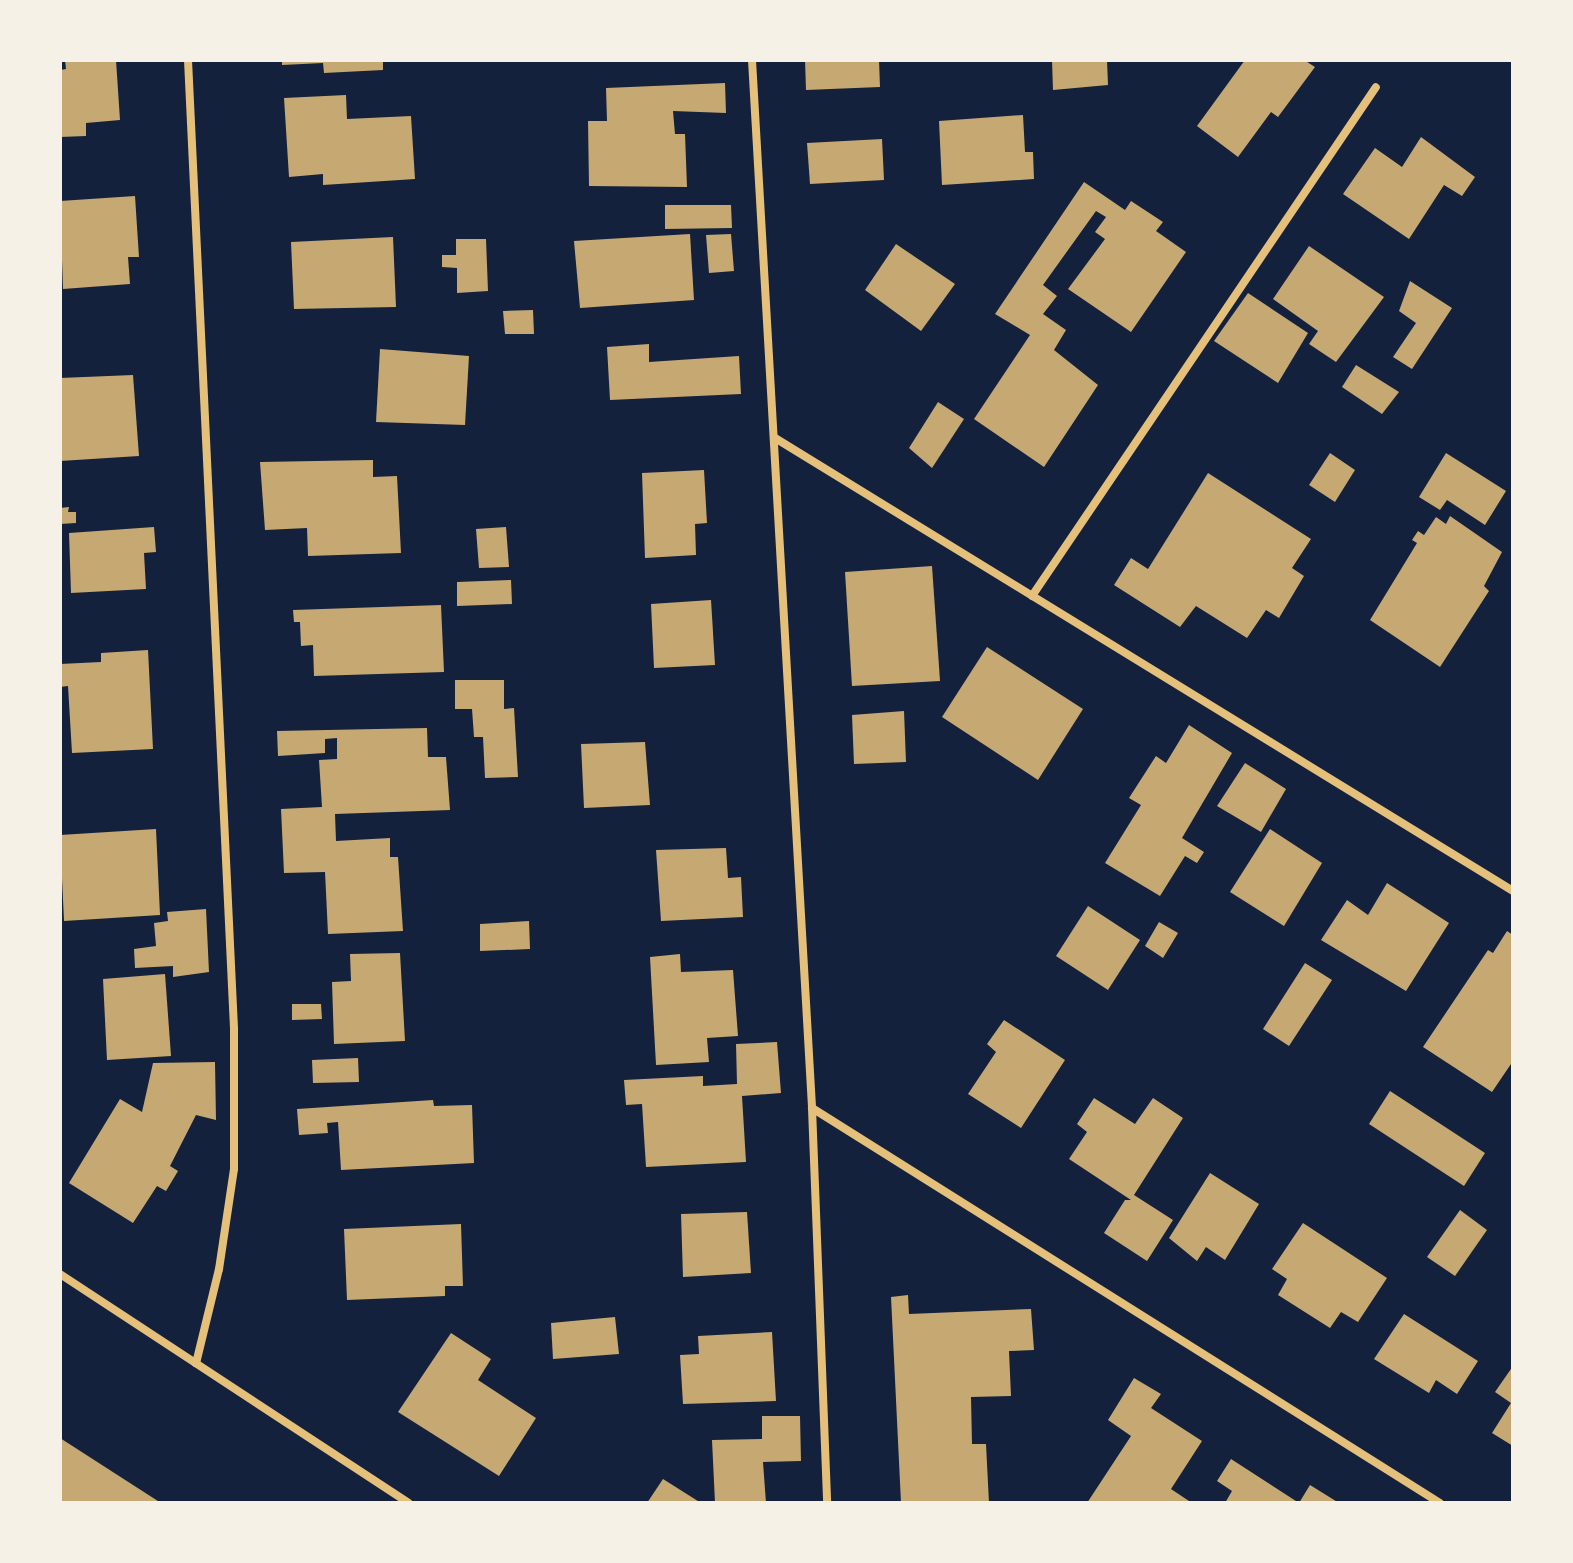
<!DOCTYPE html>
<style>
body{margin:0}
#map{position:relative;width:1573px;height:1563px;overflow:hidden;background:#14213d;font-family:Signika,sans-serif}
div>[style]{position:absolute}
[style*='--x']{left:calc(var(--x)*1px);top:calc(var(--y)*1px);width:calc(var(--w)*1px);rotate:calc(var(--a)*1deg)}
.building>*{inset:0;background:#c6a872}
.minor>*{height:8px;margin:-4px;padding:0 4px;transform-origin:4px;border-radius:4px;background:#e5c07b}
span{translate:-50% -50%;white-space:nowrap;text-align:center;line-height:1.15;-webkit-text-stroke:8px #f6f1e7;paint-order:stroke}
.frame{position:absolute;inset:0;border:62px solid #f6f1e7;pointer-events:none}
</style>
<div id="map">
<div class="building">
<i style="clip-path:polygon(65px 60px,116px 60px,120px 120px,86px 123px,86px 136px,60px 137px,60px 70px,66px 69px)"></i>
<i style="clip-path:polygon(282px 60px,383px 60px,383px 70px,324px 73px,323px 63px,282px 65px)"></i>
<i style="clip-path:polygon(805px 60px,879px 60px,880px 87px,806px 90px)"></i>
<i style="clip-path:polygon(1052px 60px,1107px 60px,1108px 85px,1053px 90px)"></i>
<i style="clip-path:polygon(1245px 60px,1304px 60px,1315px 67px,1278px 117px,1271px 112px,1238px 157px,1197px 126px)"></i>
<i style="clip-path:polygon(725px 83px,726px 113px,673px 111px,675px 134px,685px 134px,687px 187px,589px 186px,588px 121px,607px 121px,606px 88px)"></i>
<i style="clip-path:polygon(346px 95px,347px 119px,411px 116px,415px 179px,323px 185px,323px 174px,289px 177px,284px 98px)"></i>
<i style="clip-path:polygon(1023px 115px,1025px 152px,1033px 152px,1034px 179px,942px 185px,939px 121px)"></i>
<i style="clip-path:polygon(1421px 137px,1475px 177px,1462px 196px,1444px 185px,1409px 239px,1343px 194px,1375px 148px,1402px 167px)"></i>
<i style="clip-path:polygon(882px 139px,884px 180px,810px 184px,807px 143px)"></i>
<i style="clip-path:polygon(1084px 182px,1125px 210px,1131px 201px,1163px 222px,1156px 231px,1186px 252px,1131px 332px,1068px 289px,1105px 239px,1095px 232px,1106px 217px,1096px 211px,1043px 285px,1057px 296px,1043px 314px,1066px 330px,1054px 350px,1098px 385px,1044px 467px,974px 419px,1030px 335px,995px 314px)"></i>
<i style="clip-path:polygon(135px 196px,139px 257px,128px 257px,130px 284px,63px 289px,60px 201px)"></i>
<i style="clip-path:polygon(665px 205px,731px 205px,732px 228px,665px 229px)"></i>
<i style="clip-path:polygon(690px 234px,694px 300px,580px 308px,574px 241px)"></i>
<i style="clip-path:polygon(731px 234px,734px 271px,709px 273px,706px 235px)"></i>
<i style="clip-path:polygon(393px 237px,396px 307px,294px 309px,291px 242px)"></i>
<i style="clip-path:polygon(456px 239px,486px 239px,488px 291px,457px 293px,457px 268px,442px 267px,442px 255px,456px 255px)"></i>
<i style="clip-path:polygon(896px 244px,955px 284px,921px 331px,865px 290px)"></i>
<i style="clip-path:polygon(1309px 246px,1384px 297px,1336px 362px,1309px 344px,1318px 331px,1273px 299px)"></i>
<i style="clip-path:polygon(1410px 281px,1452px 308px,1412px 369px,1393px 357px,1416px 323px,1399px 311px)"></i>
<i style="clip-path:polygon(1248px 293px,1308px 333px,1278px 383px,1214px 341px)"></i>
<i style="clip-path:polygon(533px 310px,534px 334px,505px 334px,503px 311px)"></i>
<i style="clip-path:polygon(649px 344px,649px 362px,739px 356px,741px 394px,610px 400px,607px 347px)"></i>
<i style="clip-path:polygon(380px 349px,469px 356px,465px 425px,376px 422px)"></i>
<i style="clip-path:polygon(1356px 365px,1399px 392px,1382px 414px,1342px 387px)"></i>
<i style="clip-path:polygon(133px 375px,139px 456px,60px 461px,60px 378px)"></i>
<i style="clip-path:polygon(938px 402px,964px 419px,932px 468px,909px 448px)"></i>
<i style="clip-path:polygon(1330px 453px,1355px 470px,1335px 502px,1309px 485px)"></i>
<i style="clip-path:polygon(1446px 453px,1506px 491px,1485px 525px,1447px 500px,1440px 510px,1419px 497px)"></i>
<i style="clip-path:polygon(373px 460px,373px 477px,397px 476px,401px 553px,308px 556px,307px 528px,265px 530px,260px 462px)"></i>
<i style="clip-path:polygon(704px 470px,707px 523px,695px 524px,696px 555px,645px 558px,642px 473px)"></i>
<i style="clip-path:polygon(1208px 473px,1311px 539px,1292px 568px,1304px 576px,1279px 618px,1266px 610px,1247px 638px,1196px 606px,1180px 627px,1114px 585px,1131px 558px,1148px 569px)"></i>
<i style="clip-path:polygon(69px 507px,68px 512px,76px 512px,76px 523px,60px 524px,60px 508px)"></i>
<i style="clip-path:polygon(1450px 516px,1502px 552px,1484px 586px,1489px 591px,1440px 667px,1370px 620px,1417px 543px,1412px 540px,1418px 531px,1424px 535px,1436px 517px,1446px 524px)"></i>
<i style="clip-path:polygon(154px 527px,156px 552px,144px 553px,146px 589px,71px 593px,69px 533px)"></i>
<i style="clip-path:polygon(506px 527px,509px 567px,479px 568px,476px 529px)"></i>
<i style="clip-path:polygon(932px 566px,940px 681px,852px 686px,845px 572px)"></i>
<i style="clip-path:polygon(511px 580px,512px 604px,457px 606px,457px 582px)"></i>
<i style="clip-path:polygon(711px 600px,715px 665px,654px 668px,651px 604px)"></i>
<i style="clip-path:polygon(441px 605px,444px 672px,314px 676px,313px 645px,301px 646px,300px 622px,294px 622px,293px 610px)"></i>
<i style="clip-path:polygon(987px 647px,1083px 709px,1038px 780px,942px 717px)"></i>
<i style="clip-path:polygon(148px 650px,153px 749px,72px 753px,68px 686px,60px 687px,60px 664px,101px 662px,101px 653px)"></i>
<i style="clip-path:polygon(455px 680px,504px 680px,504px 709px,514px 708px,518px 777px,485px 778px,483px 737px,474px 737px,472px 709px,455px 709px)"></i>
<i style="clip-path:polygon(904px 711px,906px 762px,854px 764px,852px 715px)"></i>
<i style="clip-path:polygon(1189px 725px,1232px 753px,1182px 838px,1204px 852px,1197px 863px,1185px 856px,1160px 896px,1105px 863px,1141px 805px,1129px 798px,1156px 756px,1166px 763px)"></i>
<i style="clip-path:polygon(427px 728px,428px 757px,446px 757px,450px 810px,335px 814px,336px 841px,390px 838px,390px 857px,398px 857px,403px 931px,328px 934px,325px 872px,284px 873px,281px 809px,322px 807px,319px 760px,337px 759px,337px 738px,325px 739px,325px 753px,278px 756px,277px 731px)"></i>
<i style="clip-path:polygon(645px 742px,650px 805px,584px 808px,581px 744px)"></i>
<i style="clip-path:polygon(1245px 763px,1286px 789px,1261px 832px,1217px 806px)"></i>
<i style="clip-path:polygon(156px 829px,160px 915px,64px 921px,60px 835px)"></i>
<i style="clip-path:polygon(1270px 829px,1322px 863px,1284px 926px,1230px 892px)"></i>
<i style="clip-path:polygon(726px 848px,728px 878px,741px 877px,743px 917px,661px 921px,656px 850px)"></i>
<i style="clip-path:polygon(1387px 883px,1449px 923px,1406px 991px,1321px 940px,1347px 900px,1368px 915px)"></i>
<i style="clip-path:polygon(1088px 906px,1140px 940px,1108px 990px,1056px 956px)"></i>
<i style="clip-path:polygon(206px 909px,209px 972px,173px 977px,173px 966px,135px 968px,134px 949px,156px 946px,154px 923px,168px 921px,167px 912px)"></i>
<i style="clip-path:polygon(529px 921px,530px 949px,480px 951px,480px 924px)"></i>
<i style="clip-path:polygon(1159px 922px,1178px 933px,1163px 958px,1145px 946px)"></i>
<i style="clip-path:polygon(1507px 931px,1513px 935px,1513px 1061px,1492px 1092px,1423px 1047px,1488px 950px,1493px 953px)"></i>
<i style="clip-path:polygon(400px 953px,405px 1041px,334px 1044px,332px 982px,351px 981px,350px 954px)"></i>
<i style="clip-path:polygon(680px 954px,681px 972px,733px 970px,738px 1036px,707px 1038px,709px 1062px,656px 1065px,650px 957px)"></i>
<i style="clip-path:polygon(1305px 963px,1332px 980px,1289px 1046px,1263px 1029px)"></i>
<i style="clip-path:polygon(165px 974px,171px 1056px,107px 1060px,103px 979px)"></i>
<i style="clip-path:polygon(292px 1004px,321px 1004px,322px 1019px,292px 1020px)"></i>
<i style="clip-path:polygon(1004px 1020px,1065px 1060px,1021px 1128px,968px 1094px,996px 1052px,987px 1044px)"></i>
<i style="clip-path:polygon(777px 1042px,781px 1093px,742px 1096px,746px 1162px,646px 1167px,642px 1104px,626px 1105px,624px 1080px,703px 1076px,703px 1086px,737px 1084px,736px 1044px)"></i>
<i style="clip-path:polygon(358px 1058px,359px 1082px,313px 1083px,312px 1060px)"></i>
<i style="clip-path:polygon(215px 1062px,216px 1120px,196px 1115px,170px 1166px,178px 1171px,166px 1191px,157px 1186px,133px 1223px,69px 1183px,120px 1099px,142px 1112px,153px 1063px)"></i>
<i style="clip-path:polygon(1390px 1091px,1485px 1153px,1464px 1186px,1369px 1124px)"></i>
<i style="clip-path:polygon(1094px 1098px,1135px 1124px,1153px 1098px,1183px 1118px,1134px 1195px,1173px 1220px,1147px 1261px,1104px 1233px,1125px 1200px,1131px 1200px,1069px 1159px,1087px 1132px,1077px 1124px)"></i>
<i style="clip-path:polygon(433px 1100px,434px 1106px,472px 1105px,474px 1163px,341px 1170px,338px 1122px,327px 1123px,328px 1133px,299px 1135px,297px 1109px)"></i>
<i style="clip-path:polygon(1210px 1173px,1259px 1204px,1225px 1260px,1206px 1247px,1197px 1261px,1169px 1238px)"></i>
<i style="clip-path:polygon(1460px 1210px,1487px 1230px,1455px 1276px,1427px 1257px)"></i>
<i style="clip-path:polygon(747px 1212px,751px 1273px,683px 1277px,681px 1214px)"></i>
<i style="clip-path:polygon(1303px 1223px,1387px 1278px,1358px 1322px,1341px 1312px,1330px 1328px,1278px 1295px,1287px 1279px,1272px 1269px)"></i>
<i style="clip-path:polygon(461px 1224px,463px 1286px,445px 1286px,445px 1296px,347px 1300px,344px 1229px)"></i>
<i style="clip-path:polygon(908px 1295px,909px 1314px,1031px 1309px,1034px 1350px,1009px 1351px,1011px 1396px,971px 1397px,972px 1444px,986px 1444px,989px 1503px,901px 1503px,891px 1297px)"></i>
<i style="clip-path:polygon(1404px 1314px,1478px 1361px,1457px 1394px,1436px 1380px,1429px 1393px,1374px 1359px)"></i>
<i style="clip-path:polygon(615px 1317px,619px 1354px,553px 1359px,551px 1323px)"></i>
<i style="clip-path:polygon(772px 1332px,776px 1401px,683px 1404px,680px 1355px,699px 1354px,698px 1336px)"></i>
<i style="clip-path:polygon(451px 1333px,491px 1359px,478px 1380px,536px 1418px,499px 1476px,398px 1412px)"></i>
<i style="clip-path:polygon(1513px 1366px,1513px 1446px,1492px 1433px,1511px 1403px,1495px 1392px)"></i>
<i style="clip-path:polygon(1134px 1378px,1161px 1394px,1151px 1408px,1202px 1441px,1171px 1489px,1192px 1503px,1087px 1503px,1131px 1436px,1108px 1420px)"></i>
<i style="clip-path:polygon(762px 1416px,800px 1416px,801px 1461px,763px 1462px,766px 1503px,715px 1503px,712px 1440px,762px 1439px)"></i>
<i style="clip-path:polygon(60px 1438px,161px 1503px,60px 1503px)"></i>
<i style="clip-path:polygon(1231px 1459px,1299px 1503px,1310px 1485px,1339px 1503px,1225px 1503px,1232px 1491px,1217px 1481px)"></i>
<i style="clip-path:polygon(663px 1479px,701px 1503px,647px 1503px)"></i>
</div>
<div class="minor">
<i style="--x:188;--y:60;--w:970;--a:87.28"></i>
<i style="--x:234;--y:1029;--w:140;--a:90"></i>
<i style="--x:234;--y:1169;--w:101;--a:98.5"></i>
<i style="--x:219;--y:1269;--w:97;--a:103.7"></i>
<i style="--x:752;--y:60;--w:1050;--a:86.72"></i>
<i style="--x:812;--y:1108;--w:395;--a:87.8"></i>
<i style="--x:775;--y:438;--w:866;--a:31.54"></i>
<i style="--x:1032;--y:596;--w:614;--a:-55.95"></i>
<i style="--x:812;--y:1108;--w:742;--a:32.17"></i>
<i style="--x:60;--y:1274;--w:417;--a:33.3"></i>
</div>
<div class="frame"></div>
</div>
